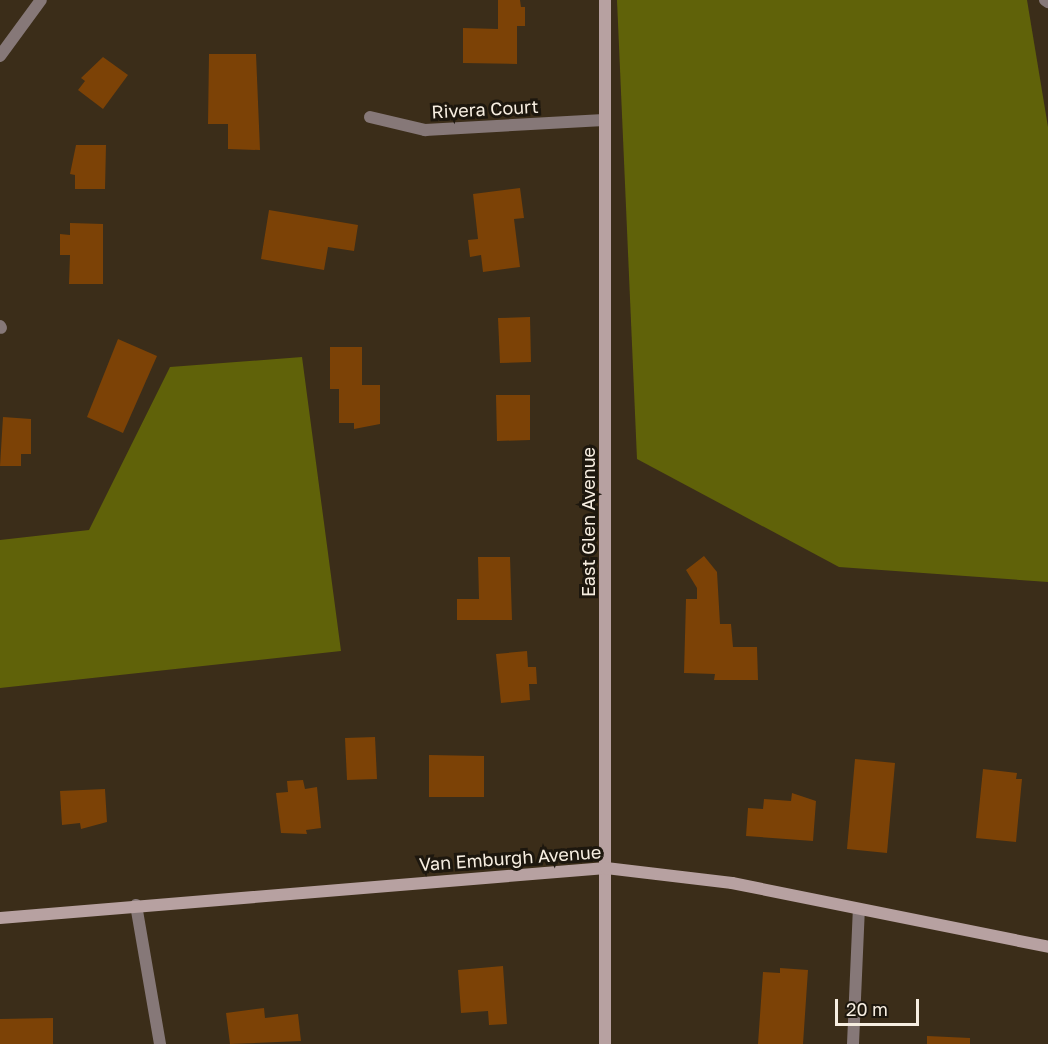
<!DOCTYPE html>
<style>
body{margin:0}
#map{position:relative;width:1048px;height:1044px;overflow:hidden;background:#3b2d19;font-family:"Golos Text",sans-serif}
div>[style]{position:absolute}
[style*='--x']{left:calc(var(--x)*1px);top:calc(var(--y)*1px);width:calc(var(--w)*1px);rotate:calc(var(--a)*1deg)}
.forest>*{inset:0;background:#606209}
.building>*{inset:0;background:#7c4206}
.lane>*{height:12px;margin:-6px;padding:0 6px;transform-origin:6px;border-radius:6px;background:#867878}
.street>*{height:12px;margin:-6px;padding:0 6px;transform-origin:6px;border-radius:6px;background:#867878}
.secondary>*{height:12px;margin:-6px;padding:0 6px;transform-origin:6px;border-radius:6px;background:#b7a1a1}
span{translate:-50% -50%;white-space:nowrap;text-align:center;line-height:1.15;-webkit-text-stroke:6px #1d170e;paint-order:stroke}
.street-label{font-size:18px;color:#f7eee1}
.scale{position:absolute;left:835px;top:999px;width:84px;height:27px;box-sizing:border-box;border:3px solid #f7eee1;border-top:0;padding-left:8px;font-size:18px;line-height:21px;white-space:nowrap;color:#f7eee1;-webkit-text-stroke:4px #1d170e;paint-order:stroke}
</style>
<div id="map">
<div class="forest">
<i style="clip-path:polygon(617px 0,1027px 0,1048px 127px,1048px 582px,839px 567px,637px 459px)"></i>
<i style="clip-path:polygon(302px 357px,341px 651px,0 688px,0 540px,89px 530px,170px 367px)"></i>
</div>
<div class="building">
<i style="clip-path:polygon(498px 0,520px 0,521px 7px,525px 7px,525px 26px,517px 26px,517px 64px,463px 63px,463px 28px,498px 29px)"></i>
<i style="clip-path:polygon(209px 54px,256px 54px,260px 150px,228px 149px,228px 124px,208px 124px)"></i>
<i style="clip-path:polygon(103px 57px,128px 75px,103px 109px,78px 90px,85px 81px,81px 78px)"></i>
<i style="clip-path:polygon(76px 145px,106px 145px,105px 189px,75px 189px,75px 175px,70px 174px)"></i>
<i style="clip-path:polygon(520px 188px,524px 218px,514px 219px,520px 267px,483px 272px,481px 255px,470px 257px,468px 240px,478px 239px,473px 194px)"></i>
<i style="clip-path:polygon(269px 210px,358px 225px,354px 251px,328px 247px,324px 270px,261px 259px)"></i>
<i style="clip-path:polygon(70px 223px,103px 224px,103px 284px,69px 284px,70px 255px,60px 255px,60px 234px,70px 235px)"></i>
<i style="clip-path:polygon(530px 317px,531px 362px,500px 363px,498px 318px)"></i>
<i style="clip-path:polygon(118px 339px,157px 356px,123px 433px,87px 417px)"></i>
<i style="clip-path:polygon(330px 347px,362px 347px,362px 385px,380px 385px,380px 424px,354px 429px,354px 423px,339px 423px,339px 389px,330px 389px)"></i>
<i style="clip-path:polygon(496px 395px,530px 395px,530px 440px,497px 441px)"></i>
<i style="clip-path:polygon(3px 417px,31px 419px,31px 454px,21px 454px,21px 466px,0 466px)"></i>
<i style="clip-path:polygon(704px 556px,717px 572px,720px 624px,731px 624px,733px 647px,757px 647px,758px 680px,714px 680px,715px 674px,684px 673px,686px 599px,697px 599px,697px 588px,686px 570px)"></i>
<i style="clip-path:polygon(478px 557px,510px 557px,512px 620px,457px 620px,457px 599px,479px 599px)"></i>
<i style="clip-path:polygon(527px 651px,528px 667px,536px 667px,537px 684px,529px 684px,530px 700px,501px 703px,496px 654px)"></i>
<i style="clip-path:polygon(375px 737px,377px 779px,347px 780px,345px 738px)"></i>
<i style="clip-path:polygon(429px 755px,484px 756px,484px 797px,429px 797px)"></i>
<i style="clip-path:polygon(855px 759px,895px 763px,887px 853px,847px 849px)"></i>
<i style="clip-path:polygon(983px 769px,1017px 773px,1016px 779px,1022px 779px,1016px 842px,976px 838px)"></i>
<i style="clip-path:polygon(303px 780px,305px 789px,317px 787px,321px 828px,306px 830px,307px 834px,281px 833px,276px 793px,288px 792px,287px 781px)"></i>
<i style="clip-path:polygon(105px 789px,107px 822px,81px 829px,80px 823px,62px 825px,60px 791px)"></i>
<i style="clip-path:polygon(792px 793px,816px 801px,813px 841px,746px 836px,748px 808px,763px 809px,764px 799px,791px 801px)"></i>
<i style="clip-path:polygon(503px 966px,507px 1024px,489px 1025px,488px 1011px,461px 1013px,458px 970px)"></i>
<i style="clip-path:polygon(780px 968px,808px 970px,803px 1044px,758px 1044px,763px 972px,780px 973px)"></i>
<i style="clip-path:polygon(264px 1008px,265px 1018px,298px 1014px,301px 1041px,230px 1044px,226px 1013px)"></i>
<i style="clip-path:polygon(53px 1018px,53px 1044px,0 1044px,0 1019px)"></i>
<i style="clip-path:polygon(927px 1036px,970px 1038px,970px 1044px,927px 1044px)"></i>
</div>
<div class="lane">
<i style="--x:1045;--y:0;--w:4;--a:34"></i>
</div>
<div class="street">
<i style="--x:0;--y:56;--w:69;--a:-53.8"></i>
<i style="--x:370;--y:117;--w:57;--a:13.3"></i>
<i style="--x:425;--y:130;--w:179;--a:-3.2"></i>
<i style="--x:0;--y:326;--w:2;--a:63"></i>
<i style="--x:136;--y:905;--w:141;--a:80.2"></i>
<i style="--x:853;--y:1044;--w:135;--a:-87.5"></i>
</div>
<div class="secondary">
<i style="--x:605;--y:0;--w:1044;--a:90"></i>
<i style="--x:0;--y:918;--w:608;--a:-4.72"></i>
<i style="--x:606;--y:868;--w:127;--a:6.8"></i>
<i style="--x:732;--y:883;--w:322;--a:11.4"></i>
</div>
<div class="street-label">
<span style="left:485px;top:109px;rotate:-3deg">Rivera Court</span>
<span style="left:588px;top:522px;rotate:-90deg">East Glen Avenue</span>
<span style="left:510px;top:858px;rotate:-4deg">Van Emburgh Avenue</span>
</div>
<div class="scale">20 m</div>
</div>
